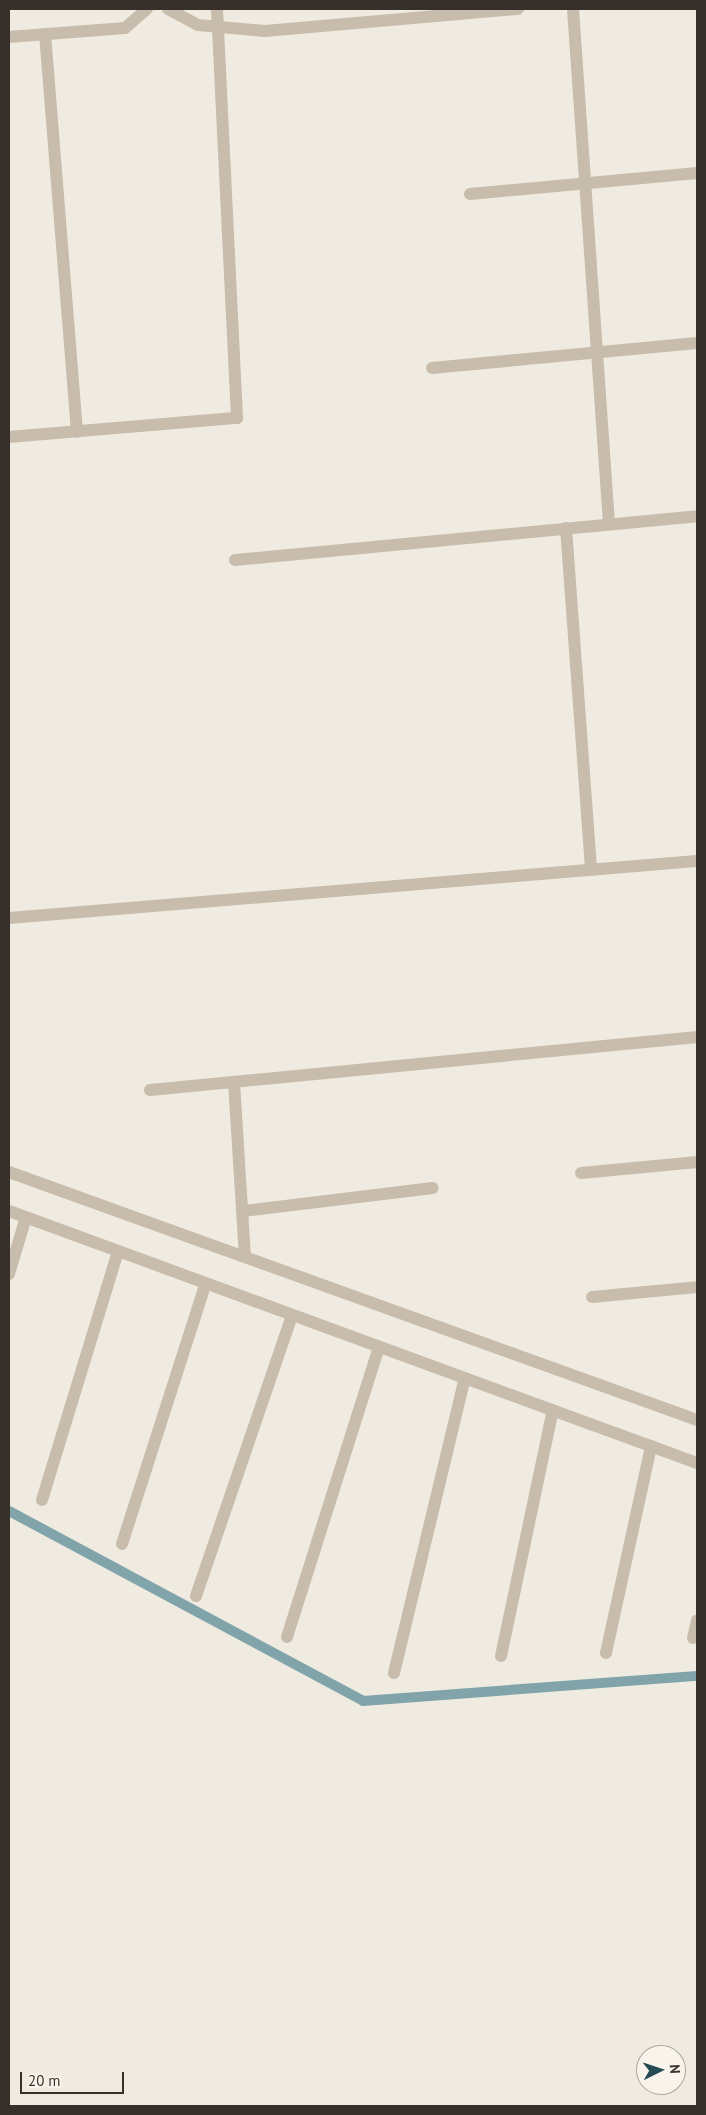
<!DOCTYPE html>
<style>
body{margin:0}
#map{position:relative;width:706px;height:2115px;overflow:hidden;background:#f0ebe0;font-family:"PT Sans",sans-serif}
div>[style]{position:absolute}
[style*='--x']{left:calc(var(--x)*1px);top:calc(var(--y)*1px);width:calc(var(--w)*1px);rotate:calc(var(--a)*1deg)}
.stream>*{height:10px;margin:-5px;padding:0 5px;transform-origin:5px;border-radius:5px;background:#81a4ab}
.service>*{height:12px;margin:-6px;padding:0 6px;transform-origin:6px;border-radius:6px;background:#c8bcac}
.tertiary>*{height:12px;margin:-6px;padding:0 6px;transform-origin:6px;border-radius:6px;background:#c8bcac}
span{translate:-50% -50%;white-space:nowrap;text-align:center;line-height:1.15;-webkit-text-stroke:5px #f8f4ec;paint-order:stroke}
.frame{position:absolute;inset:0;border:10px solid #37302a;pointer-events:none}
.north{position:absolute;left:636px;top:2045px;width:50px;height:50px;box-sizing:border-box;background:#f8f4ec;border:1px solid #aba69e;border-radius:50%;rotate:86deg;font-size:14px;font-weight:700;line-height:20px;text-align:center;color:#37302a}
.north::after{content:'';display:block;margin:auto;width:18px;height:22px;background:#244b54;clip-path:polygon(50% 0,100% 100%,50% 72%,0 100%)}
.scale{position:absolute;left:20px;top:2072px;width:104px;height:22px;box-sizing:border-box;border:2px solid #37302a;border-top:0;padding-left:6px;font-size:15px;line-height:18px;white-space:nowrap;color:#37302a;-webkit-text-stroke:4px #f8f4ec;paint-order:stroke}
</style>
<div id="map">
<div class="stream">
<i style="--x:9;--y:1511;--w:402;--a:28.2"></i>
<i style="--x:363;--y:1701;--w:335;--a:-4.3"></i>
</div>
<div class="service">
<i style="--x:573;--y:9;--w:516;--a:86"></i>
<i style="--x:45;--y:34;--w:399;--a:85.4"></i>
<i style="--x:9;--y:37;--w:116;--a:-4.4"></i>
<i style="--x:125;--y:28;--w:29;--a:-41"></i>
<i style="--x:470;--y:194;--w:228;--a:-5.3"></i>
<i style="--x:432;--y:368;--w:266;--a:-5.4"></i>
<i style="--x:566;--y:528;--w:343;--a:85.8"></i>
<i style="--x:235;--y:560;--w:464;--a:-5.4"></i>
<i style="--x:9;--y:918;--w:690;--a:-4.74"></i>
<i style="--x:234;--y:1082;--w:175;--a:86.4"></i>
<i style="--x:150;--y:1090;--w:550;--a:-5.53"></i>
<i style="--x:581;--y:1173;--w:117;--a:-5.4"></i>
<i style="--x:243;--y:1211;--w:191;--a:-6.9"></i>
<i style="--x:9;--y:1274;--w:59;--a:-73.4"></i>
<i style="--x:592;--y:1297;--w:105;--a:-5.4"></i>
<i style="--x:42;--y:1500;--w:260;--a:-73"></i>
<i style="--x:122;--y:1544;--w:274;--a:-72.2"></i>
<i style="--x:196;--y:1596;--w:297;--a:-71.1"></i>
<i style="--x:287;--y:1637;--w:304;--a:-72.4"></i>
<i style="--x:693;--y:1638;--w:18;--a:-77"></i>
<i style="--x:606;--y:1653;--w:212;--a:-77.7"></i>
<i style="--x:501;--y:1656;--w:251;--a:-78.1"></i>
<i style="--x:394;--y:1673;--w:303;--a:-76.5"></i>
</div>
<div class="tertiary">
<i style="--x:168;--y:9;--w:34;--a:28"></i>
<i style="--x:198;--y:25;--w:67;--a:5.1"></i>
<i style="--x:265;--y:31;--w:254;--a:-5"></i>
<i style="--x:9;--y:437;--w:229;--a:-4.8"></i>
<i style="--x:237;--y:418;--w:409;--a:-92.8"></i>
<i style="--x:9;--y:1172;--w:731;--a:19.82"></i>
<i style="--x:9;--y:1211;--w:733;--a:20.12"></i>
</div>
<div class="frame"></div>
<div class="north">N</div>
<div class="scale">20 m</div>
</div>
